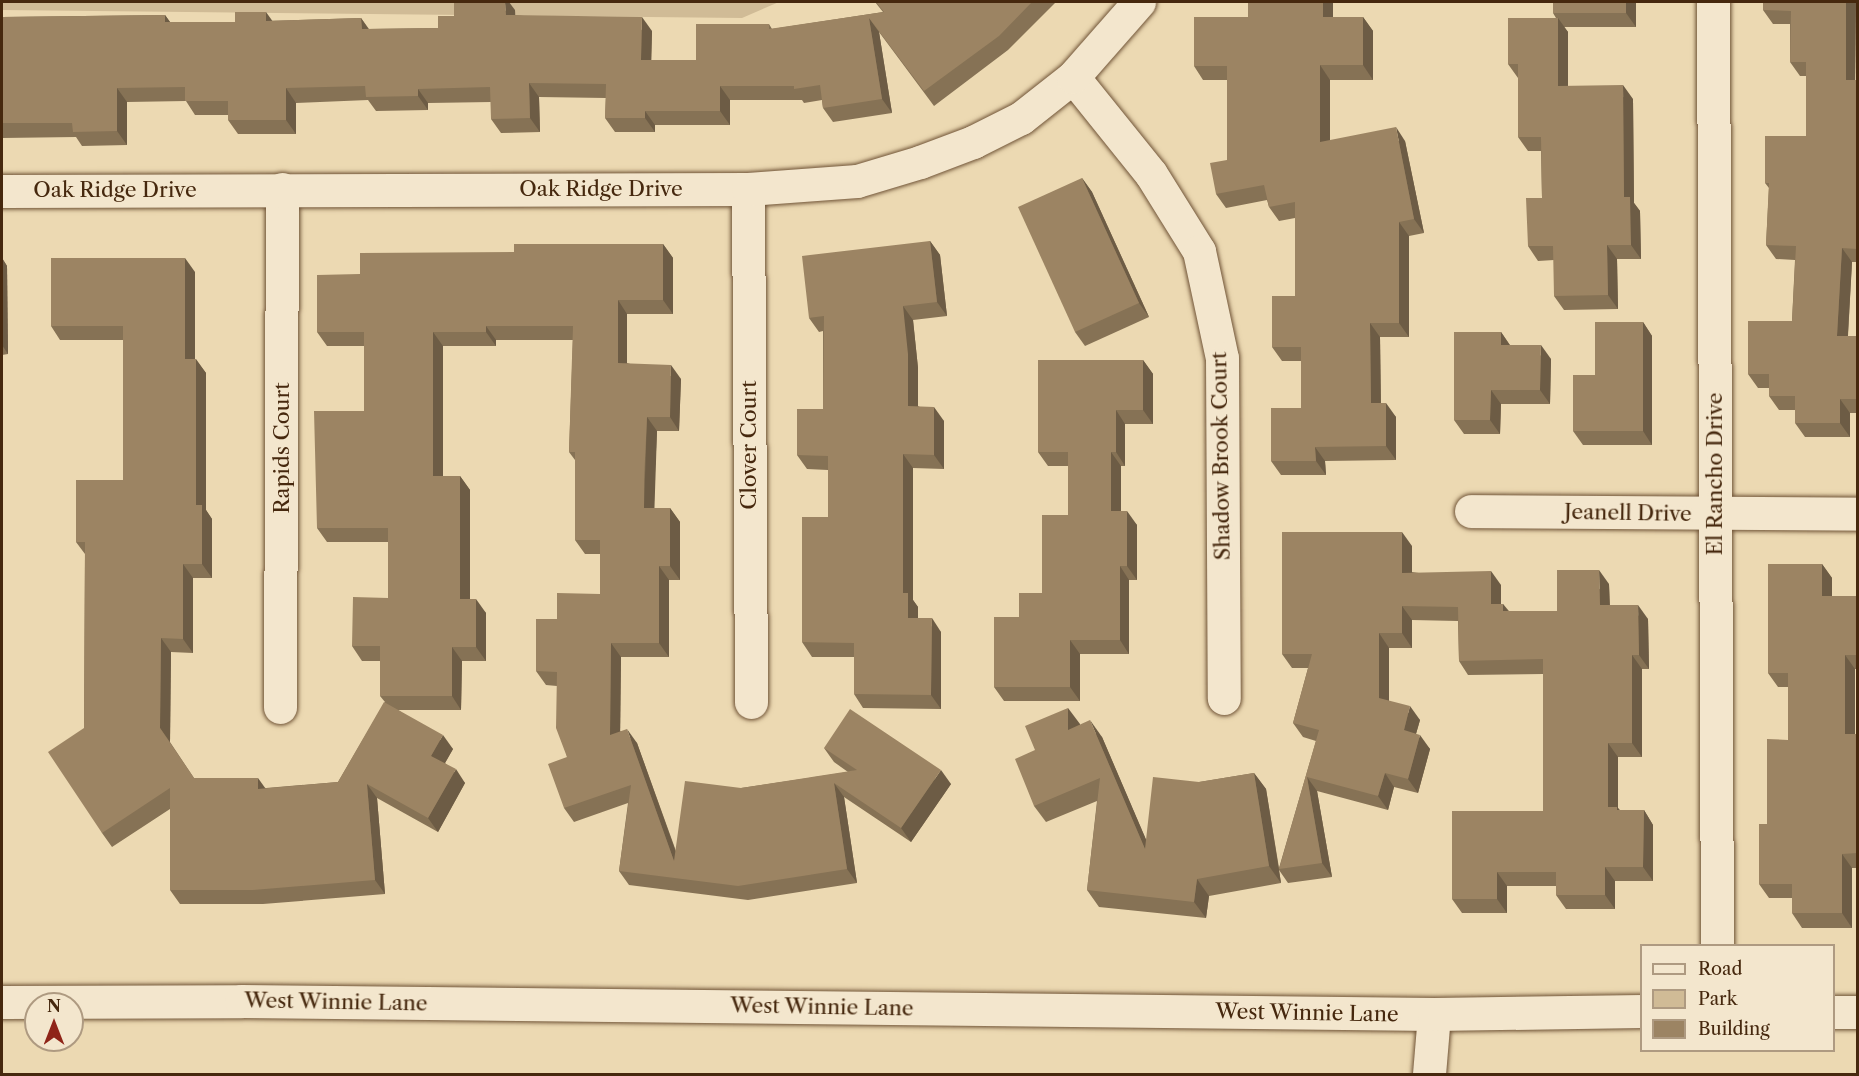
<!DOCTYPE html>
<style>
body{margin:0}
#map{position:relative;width:1859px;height:1076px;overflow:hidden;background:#ecd9b2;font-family:"Libre Caslon Text",serif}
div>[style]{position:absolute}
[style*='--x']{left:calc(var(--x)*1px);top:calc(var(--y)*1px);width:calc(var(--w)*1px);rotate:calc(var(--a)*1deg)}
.green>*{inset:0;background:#d0bb96}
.roads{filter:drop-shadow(0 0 2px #705437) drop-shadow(0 0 2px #705437)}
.minor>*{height:33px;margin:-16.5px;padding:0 16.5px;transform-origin:16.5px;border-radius:16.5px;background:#f3e6cd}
.tertiary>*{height:33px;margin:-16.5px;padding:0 16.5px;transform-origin:16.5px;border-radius:16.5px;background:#f3e6cd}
.wall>*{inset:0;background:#867255}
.shaded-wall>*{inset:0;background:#6d5c45}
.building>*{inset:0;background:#9c8463}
span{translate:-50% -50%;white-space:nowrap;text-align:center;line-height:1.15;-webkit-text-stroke:5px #f3e6cd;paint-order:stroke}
.street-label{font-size:21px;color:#46280e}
.frame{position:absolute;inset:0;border:3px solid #46280e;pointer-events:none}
.legend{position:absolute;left:1640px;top:944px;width:195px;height:108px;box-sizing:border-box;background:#f3e6cd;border:2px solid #ae9a81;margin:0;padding:8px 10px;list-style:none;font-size:18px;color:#46280e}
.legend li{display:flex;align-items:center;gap:12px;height:30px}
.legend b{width:30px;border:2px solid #ae9a81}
.north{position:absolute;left:24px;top:992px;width:60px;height:60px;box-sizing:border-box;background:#f3e6cd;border:2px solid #ae9a81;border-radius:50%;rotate:0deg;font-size:16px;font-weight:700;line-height:24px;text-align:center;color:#46280e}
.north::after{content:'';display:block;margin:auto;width:21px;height:27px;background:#8f2418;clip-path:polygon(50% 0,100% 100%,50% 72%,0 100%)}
</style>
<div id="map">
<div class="green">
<i style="clip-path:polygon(2px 2px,779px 2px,742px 18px,2px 10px)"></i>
</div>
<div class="roads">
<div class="minor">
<i style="--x:1713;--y:2;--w:944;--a:89.76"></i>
<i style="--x:1073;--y:77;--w:124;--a:51.2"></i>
<i style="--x:1151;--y:174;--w:91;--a:58.1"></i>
<i style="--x:1199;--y:251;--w:109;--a:77.9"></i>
<i style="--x:1222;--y:358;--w:340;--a:89.7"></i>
<i style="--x:748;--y:189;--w:513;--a:89.66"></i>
<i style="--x:1471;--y:511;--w:387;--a:0.4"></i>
<i style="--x:280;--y:707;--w:518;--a:-89.78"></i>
<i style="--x:1429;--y:1074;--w:60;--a:-85.2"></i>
</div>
<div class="tertiary">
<i style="--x:2;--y:191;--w:746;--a:-0.15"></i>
<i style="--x:748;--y:189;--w:109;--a:-4.2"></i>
<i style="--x:857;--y:181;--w:66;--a:-16.8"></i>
<i style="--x:920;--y:162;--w:57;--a:-20.7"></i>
<i style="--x:973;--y:142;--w:54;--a:-26.6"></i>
<i style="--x:1021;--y:118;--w:66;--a:-38.3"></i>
<i style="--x:1073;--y:77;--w:100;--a:-48.7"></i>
<i style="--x:2;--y:1002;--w:239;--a:-0.2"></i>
<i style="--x:241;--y:1001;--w:1193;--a:0.62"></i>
<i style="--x:1434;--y:1014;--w:208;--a:-0.8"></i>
<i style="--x:1834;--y:1012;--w:24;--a:0"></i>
</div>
</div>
<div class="wall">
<i style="clip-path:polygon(875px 2px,1056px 2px,1008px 50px,934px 106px,879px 32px,892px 113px,833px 122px,823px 108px,822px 100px,804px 103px,802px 100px,730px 100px,730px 125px,655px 125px,655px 132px,615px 132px,605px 118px,606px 98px,539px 97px,540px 132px,501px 133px,491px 119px,491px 102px,428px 103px,428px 110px,376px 111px,368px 100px,296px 103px,296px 134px,238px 134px,228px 120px,228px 115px,195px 115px,186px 101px,127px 102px,127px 145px,82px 146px,76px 137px,2px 138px,2px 17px,165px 15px,170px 22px,235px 22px,361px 18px,369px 29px,438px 28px,454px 16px,515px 10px,515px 15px,652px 31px,651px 60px,696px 60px,769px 24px,772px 29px,883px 12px)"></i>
<i style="clip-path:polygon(1333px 2px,1333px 17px,1363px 17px,1373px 31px,1373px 80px,1330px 80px,1330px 140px,1405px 141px,1424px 233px,1409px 236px,1409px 337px,1380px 337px,1381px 403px,1396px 417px,1396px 460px,1325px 461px,1326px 475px,1281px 475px,1271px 461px,1301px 408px,1301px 361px,1282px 361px,1272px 347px,1295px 296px,1295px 218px,1279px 221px,1269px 207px,1267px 200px,1226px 208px,1216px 194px,1227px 160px,1227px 80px,1203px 80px,1194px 66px,1248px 17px)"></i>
<i style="clip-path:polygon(1636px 2px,1636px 27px,1564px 27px,1568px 32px,1568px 86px,1633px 99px,1634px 203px,1640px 211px,1641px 259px,1617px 259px,1618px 309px,1564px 310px,1554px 296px,1554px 260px,1538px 261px,1528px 246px,1542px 198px,1541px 151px,1528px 151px,1518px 137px,1518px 78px,1508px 64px,1556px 18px,1553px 13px)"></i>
<i style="clip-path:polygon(1856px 2px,1855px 80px,1857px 80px,1857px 262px,1852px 262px,1848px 336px,1857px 336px,1857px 413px,1850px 413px,1850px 437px,1805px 437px,1795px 423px,1795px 410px,1779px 410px,1769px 396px,1769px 388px,1758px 388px,1748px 374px,1792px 321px,1795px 260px,1776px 259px,1766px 245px,1769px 188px,1765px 183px,1806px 136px,1806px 76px,1800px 76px,1790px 62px,1790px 24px,1773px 24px,1763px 10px)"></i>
<i style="clip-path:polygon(1082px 178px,1092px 192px,1149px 317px,1085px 346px,1075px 332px)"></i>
<i style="clip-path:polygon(930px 241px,940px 255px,947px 316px,913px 320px,918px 368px,918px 406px,944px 421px,944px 469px,913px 468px,913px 600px,918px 607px,918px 618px,941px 632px,941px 709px,863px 708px,854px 694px,854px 657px,812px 657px,802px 642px,828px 517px,828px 470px,807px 469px,797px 455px,823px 409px,823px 331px,819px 332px,809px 318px)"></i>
<i style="clip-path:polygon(663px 244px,673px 258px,673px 314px,627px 314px,627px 363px,681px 379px,679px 431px,657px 431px,654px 494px,654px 508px,670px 508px,680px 522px,680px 580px,669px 580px,669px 657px,621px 657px,620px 731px,637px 743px,676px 851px,741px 788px,848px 772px,834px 762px,824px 748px,951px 784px,911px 842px,844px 797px,857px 883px,748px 900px,629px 885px,619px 871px,628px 803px,574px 822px,564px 808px,567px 757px,557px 686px,546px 685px,536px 671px,557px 619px,600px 594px,600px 554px,585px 554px,575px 540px,575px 460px,569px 452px,573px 340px,496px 340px,496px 346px,443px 346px,443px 476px,460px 476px,470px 490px,470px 599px,486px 613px,486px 661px,462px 661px,461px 710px,398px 710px,453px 749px,445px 763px,465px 783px,438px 832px,377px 798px,385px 894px,263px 904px,180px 904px,170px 890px,170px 809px,112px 847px,102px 833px,84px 728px,85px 554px,76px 542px,123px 480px,123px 340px,60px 340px,51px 326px,195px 272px,195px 359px,206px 373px,206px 510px,212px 519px,212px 578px,193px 578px,193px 653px,171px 652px,170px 742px,194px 778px,266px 788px,338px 782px,385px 702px,380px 696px,380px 661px,362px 661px,352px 646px,388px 598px,388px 542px,327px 542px,317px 528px,364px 411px,364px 346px,327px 346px,317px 332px,360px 274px,514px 252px)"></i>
<i style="clip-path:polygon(2px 258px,7px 266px,8px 354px,2px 355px)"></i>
<i style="clip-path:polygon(1643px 322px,1652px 336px,1652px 445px,1583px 445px,1573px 431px,1595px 375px)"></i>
<i style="clip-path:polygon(1501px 332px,1510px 345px,1551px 359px,1550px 404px,1501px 404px,1500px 434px,1464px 434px,1454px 420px)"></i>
<i style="clip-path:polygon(1143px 360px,1153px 374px,1153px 424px,1125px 424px,1125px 466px,1121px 466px,1121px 511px,1137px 525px,1137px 580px,1129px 580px,1129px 654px,1080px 654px,1080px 701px,1004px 701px,994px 687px,1019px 617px,1042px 593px,1068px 515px,1068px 466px,1048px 466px,1038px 452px)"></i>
<i style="clip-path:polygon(1412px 546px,1412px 572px,1501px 585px,1501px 604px,1503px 604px,1509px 611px,1557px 611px,1609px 584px,1610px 605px,1648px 619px,1649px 669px,1642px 669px,1642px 757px,1618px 757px,1618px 808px,1620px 810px,1644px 810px,1653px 825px,1653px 881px,1615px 881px,1615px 909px,1566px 909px,1556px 895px,1556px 886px,1507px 886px,1507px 913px,1462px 913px,1452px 899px,1543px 811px,1543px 674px,1468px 675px,1459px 661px,1458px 621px,1412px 620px,1412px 648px,1389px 648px,1389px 701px,1420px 720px,1416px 734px,1430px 749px,1418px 793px,1394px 787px,1388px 810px,1317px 791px,1332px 877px,1288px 883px,1279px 870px,1281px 883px,1209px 896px,1206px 918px,1099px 907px,1087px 890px,1097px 801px,1046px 822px,1034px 806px,1035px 750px,1080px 725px,1102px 737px,1146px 840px,1199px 782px,1254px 773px,1266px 789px,1279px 868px,1316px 741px,1303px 737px,1293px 723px,1308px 668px,1292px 668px,1282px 654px)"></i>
<i style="clip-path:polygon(1822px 564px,1832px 578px,1832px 596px,1857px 596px,1857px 669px,1855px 669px,1855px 734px,1857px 734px,1857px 868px,1852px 868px,1852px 928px,1802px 928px,1792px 913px,1792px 898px,1769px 898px,1759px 884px,1767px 824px,1788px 740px,1788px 687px,1778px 687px,1768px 673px)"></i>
</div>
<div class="shaded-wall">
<i style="clip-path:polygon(505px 2px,509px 2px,515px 10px,516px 29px,506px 15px)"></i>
<i style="clip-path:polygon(1323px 2px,1333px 2px,1333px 31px,1323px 17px)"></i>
<i style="clip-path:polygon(1626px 2px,1636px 2px,1636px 27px,1626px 13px)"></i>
<i style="clip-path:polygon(1846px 2px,1856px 2px,1855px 94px,1846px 80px)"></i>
<i style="clip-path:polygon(266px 12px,276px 26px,266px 21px)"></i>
<i style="clip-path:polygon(165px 15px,175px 29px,165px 22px)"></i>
<i style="clip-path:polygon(642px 17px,652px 31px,651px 74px,641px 60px)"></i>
<i style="clip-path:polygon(1363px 17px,1373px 31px,1373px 80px,1363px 65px)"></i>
<i style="clip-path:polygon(361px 18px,371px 33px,362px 29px)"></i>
<i style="clip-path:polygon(869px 18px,879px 32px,892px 113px,882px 99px)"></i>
<i style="clip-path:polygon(1558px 18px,1568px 32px,1568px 100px,1558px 86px)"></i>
<i style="clip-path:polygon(1320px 65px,1330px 80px,1330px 156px,1320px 142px)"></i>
<i style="clip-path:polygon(529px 83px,539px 97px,540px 132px,530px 118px)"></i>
<i style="clip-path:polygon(1623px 85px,1633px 99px,1634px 203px,1640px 211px,1641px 259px,1631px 245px,1624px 197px)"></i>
<i style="clip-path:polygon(720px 86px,730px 100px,730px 125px,720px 111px)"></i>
<i style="clip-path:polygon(117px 88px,127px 102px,127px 145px,117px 131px)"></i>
<i style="clip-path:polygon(286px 88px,296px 103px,296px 134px,286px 120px)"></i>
<i style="clip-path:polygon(418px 89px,428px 103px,428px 110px,418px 96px)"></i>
<i style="clip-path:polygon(645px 111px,655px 125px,655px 132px,645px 118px)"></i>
<i style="clip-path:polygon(1396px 127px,1405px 141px,1424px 233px,1414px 219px)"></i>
<i style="clip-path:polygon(1082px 178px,1092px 192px,1149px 317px,1139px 303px)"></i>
<i style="clip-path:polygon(1399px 222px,1409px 236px,1409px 337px,1399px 323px)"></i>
<i style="clip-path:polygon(930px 241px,940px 255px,947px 316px,937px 302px)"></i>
<i style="clip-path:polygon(663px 244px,673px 258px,673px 314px,663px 300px)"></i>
<i style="clip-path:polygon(1607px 245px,1617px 259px,1618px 309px,1608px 295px)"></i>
<i style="clip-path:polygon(1842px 248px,1852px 262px,1847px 350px,1837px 336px)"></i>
<i style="clip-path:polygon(2px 258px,7px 266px,8px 354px,2px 345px)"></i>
<i style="clip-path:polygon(185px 258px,195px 272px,195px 373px,185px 359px)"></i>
<i style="clip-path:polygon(618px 300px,627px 314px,627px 377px,618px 363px)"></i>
<i style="clip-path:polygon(903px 306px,913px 320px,918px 368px,918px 420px,908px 406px)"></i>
<i style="clip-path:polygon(1643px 322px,1652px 336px,1652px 445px,1643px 431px)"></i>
<i style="clip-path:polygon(1370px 323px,1380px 337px,1381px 417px,1371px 403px)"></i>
<i style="clip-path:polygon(486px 326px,496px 340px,496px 346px,486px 332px)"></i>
<i style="clip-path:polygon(433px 332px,443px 346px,443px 490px,433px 476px)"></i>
<i style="clip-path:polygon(1501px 332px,1511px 347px,1501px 345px)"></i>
<i style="clip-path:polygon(1541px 345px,1551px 359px,1550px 404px,1540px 390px)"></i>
<i style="clip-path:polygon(196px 359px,206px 373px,206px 510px,212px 519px,212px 578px,202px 564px,196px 505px)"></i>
<i style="clip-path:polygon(1143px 360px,1153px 374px,1153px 424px,1143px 410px)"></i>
<i style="clip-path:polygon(671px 365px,681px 379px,679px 431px,670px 417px)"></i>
<i style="clip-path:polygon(1491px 390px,1501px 404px,1500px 434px,1490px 420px)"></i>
<i style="clip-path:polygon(1840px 399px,1850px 413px,1850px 437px,1840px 423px)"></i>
<i style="clip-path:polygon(1386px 403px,1396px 417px,1396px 460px,1386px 446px)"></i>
<i style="clip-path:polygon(934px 407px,944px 421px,944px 469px,934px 455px)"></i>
<i style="clip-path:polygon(1116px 410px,1125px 424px,1125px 466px,1116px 452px)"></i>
<i style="clip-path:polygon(647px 417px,657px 431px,654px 522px,644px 508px)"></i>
<i style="clip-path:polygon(1315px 447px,1325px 461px,1326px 475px,1316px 461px)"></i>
<i style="clip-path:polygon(1111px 452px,1121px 466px,1121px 525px,1111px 511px)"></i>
<i style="clip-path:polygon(903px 454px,913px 468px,913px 600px,918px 607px,918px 632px,908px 618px,903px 593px)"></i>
<i style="clip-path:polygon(460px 476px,470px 490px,470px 613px,460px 599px)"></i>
<i style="clip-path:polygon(670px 508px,680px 522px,680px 580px,670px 566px)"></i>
<i style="clip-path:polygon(1127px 511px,1137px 525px,1137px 580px,1127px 566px)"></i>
<i style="clip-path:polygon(1402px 532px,1412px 546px,1412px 587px,1402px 573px)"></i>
<i style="clip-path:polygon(183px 564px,193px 578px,193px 653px,183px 639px)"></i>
<i style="clip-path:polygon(1822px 564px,1832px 578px,1832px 610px,1822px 596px)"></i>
<i style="clip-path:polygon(659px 566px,669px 580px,669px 657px,659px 643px)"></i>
<i style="clip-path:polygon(1120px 566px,1129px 580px,1129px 654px,1120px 640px)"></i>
<i style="clip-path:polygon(1599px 570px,1609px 584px,1610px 619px,1600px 605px)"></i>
<i style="clip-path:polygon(1491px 571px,1501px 585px,1501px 618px,1491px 604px)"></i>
<i style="clip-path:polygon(476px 599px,486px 613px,486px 661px,476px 647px)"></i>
<i style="clip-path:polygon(1503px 604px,1513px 618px,1503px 611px)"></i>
<i style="clip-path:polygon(1638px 605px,1648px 619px,1649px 669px,1639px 655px)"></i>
<i style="clip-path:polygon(1402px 606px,1412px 620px,1412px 648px,1402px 633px)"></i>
<i style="clip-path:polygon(932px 618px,941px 632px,941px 709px,931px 695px)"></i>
<i style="clip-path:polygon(1379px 633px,1389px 648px,1389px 712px,1379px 698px)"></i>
<i style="clip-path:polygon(161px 638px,171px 652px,170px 742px,160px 728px)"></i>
<i style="clip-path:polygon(1070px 640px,1080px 654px,1080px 701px,1070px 687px)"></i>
<i style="clip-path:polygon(611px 643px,621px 657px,620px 749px,610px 735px)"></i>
<i style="clip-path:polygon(452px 647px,462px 661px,461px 710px,452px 696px)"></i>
<i style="clip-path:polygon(1632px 655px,1642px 669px,1642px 757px,1632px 743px)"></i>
<i style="clip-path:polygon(1845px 655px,1855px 669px,1855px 748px,1845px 734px)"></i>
<i style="clip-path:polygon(1410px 706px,1420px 720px,1413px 744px,1404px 730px)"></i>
<i style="clip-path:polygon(1068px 708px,1080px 724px,1080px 747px,1068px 730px)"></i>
<i style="clip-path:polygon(1090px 720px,1102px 737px,1157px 865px,1145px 849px)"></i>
<i style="clip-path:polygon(627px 729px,637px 743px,684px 875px,674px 861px)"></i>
<i style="clip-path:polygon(443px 735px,453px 749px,441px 770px,431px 756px)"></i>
<i style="clip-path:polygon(1420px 735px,1430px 749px,1418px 793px,1408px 779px)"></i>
<i style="clip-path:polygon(1608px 743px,1618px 757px,1618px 808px,1627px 821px,1608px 807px)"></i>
<i style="clip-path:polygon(456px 769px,465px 783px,438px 832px,428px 818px)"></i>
<i style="clip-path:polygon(941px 770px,951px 784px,911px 842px,901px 828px)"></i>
<i style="clip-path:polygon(1254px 773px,1266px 789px,1281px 883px,1269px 866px)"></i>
<i style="clip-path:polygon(1385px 773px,1394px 787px,1388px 810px,1378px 796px)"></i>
<i style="clip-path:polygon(1307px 777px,1317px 791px,1332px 877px,1322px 863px)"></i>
<i style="clip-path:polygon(258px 778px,268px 792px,258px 789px)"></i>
<i style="clip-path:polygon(834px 783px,844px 797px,857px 883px,847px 869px)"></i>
<i style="clip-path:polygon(367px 784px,377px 798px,385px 894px,375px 880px)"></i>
<i style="clip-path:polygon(1644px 810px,1653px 825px,1653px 881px,1643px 867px)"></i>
<i style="clip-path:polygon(1842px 854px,1852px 868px,1852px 928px,1842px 913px)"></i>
<i style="clip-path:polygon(1605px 867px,1615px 881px,1615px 909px,1605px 895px)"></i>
<i style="clip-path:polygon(1497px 872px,1507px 886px,1507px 913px,1497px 899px)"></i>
<i style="clip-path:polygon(1197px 879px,1209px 896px,1206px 918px,1194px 902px)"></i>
</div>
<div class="building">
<i style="clip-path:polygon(454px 2px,505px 2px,506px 15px,642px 17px,641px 60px,696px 60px,696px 24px,769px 24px,769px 29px,884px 12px,876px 2px,1032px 2px,999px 36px,924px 91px,869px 18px,882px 99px,823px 108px,820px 85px,794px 89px,794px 86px,720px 86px,720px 111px,645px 111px,645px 118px,605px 118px,606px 84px,529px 83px,530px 118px,491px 119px,490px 87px,418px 89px,418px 96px,366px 97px,365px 86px,286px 88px,286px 120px,228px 120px,228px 101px,185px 101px,185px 87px,117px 88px,117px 131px,73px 132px,72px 123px,2px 123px,2px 17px,165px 15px,165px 22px,235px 22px,235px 12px,266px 12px,266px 21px,361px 18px,362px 29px,438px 28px,438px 16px,454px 16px)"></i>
<i style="clip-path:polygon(1248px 2px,1323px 2px,1323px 17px,1363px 17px,1363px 65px,1320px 65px,1320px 142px,1396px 127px,1414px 219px,1399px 222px,1399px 323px,1370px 323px,1371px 403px,1386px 403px,1386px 446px,1315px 447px,1316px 461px,1271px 461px,1271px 408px,1301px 408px,1301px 347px,1272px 347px,1272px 296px,1295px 296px,1295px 202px,1269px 207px,1264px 185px,1216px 194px,1210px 163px,1227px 160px,1227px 66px,1194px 66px,1194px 17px,1248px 17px)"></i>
<i style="clip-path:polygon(1553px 2px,1626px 2px,1626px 13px,1553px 13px)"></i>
<i style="clip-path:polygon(1763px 2px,1846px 2px,1846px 80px,1857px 80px,1857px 249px,1842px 248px,1837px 336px,1857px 336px,1857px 399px,1840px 399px,1840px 423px,1795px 423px,1795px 396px,1769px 396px,1769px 374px,1748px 374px,1748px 321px,1792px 321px,1796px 246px,1766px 245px,1769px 183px,1765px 183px,1765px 136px,1806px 136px,1806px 62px,1790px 62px,1791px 11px,1763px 10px)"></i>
<i style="clip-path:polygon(1508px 18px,1558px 18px,1558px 86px,1623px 85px,1624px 197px,1630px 197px,1631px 245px,1607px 245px,1608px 295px,1554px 296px,1553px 246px,1528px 246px,1526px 198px,1542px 198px,1541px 137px,1518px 137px,1518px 64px,1508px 64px)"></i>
<i style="clip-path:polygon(1082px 178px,1139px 303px,1075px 332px,1018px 207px)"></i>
<i style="clip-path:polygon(930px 241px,937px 302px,903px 306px,908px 354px,908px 406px,934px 407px,934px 455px,903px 454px,903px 593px,908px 593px,908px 618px,932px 618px,931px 695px,854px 694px,854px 643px,802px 642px,802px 517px,828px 517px,828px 456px,797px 455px,797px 409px,823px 409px,824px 316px,809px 318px,802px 256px)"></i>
<i style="clip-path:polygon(514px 244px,663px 244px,663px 300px,618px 300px,618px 363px,671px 365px,670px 417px,647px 417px,644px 480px,644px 508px,670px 508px,670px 566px,659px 566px,659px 643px,611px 643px,610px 735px,627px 729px,674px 861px,685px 781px,741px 788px,857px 770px,824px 748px,850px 709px,941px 770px,901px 828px,834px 783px,847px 869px,738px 886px,619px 871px,631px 785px,564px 808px,548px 764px,567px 757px,556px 728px,557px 672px,536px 671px,536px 619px,557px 619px,557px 593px,600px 594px,600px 540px,575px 540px,575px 452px,569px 452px,573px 326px,486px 326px,486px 332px,433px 332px,433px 476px,460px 476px,460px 599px,476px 599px,476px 647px,452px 647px,452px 696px,380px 696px,380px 646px,352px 646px,353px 597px,388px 598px,388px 528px,317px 528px,314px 411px,364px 411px,364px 332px,317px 332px,317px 275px,360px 274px,360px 253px,514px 252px)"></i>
<i style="clip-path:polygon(51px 258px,185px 258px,185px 359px,196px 359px,196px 505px,202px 505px,202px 564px,183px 564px,183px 639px,161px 638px,160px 728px,194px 778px,258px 778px,258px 789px,338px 782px,384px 702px,443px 735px,431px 756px,456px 769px,428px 818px,367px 784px,375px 880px,253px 890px,170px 890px,170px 788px,102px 833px,48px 752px,84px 728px,85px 542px,76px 542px,76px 480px,123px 480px,123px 326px,51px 326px)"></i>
<i style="clip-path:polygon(1595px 322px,1643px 322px,1643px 431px,1573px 431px,1573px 375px,1595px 375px)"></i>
<i style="clip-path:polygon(1454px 332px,1501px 332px,1501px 345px,1541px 345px,1540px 390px,1491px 390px,1490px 420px,1454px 420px)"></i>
<i style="clip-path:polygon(1038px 360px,1143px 360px,1143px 410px,1116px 410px,1116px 452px,1111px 452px,1111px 511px,1127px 511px,1127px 566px,1120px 566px,1120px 640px,1070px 640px,1070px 687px,994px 687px,994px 617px,1019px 617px,1019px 593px,1042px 593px,1042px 515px,1068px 515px,1068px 452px,1038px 452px)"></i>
<i style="clip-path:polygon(1282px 532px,1402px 532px,1402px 573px,1491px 571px,1491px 604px,1503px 604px,1503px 611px,1557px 611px,1557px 570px,1599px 570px,1600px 605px,1638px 605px,1639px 655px,1632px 655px,1632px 743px,1608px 743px,1608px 807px,1617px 807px,1617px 810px,1644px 810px,1643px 867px,1605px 867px,1605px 895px,1556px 895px,1556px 872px,1497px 872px,1497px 899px,1452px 899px,1452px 811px,1543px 811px,1543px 659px,1459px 661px,1458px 607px,1402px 606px,1402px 633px,1379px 633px,1379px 698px,1410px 706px,1404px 730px,1420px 735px,1408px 779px,1385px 773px,1378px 796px,1307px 777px,1322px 863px,1279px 869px,1319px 730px,1293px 723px,1312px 654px,1282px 654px)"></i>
<i style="clip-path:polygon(1768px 564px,1822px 564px,1822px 596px,1857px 596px,1857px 655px,1845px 655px,1845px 734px,1857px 734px,1857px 853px,1842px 854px,1842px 913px,1792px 913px,1792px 884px,1759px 884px,1759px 824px,1767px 824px,1767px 739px,1788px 740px,1788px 673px,1768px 673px)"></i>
<i style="clip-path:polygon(1068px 708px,1068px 730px,1090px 720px,1145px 849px,1153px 777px,1199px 782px,1254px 773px,1269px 866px,1197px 879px,1194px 902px,1087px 890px,1100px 778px,1034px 806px,1015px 759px,1035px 750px,1025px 726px)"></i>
</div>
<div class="street-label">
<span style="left:601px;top:189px">Oak Ridge Drive</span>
<span style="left:115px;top:190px">Oak Ridge Drive</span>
<span style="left:749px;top:445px;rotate:-90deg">Clover Court</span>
<span style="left:282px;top:448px;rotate:-90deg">Rapids Court</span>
<span style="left:1221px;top:456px;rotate:-91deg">Shadow Brook Court</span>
<span style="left:1715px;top:474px;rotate:-90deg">El Rancho Drive</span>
<span style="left:1628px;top:513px;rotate:1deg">Jeanell Drive</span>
<span style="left:336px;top:1002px;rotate:1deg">West Winnie Lane</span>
<span style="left:822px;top:1007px;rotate:1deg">West Winnie Lane</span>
<span style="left:1307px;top:1013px;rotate:1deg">West Winnie Lane</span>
</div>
<div class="frame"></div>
<ul class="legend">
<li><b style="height:8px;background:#f3e6cd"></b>Road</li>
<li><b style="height:16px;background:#d0bb96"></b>Park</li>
<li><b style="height:16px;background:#9c8463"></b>Building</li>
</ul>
<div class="north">N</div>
</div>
